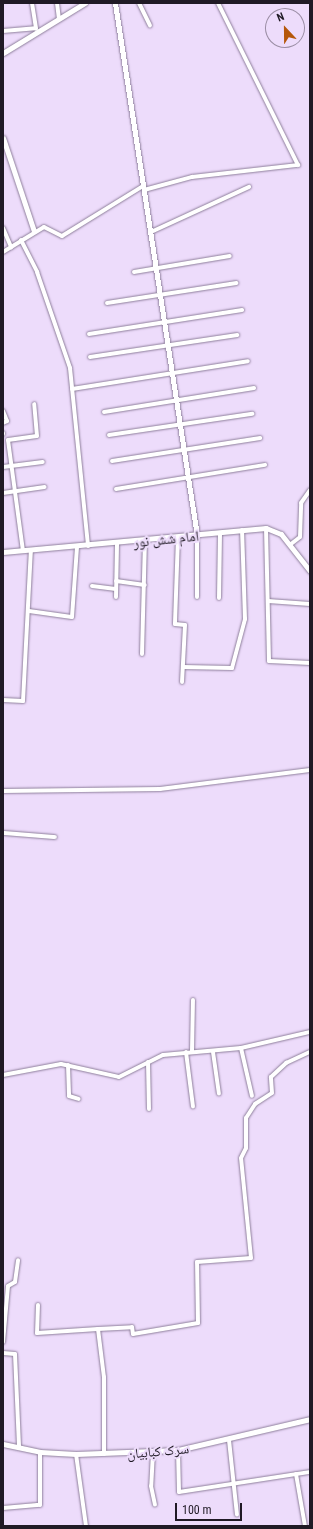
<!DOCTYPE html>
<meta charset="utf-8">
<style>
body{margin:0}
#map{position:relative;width:313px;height:1529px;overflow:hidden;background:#eddcfb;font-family:"Roboto Condensed","Noto Naskh Arabic",sans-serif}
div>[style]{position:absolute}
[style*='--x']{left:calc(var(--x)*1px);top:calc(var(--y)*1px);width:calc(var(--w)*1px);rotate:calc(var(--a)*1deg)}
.roads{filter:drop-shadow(0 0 1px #8e7f9b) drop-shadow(0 0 1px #8e7f9b)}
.minor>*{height:4px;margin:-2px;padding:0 2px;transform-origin:2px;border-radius:2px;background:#fff}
.tertiary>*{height:5px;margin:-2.5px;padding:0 2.5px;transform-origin:2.5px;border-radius:2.5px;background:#fff}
span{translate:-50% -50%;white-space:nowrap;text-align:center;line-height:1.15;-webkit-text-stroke:4px #eddcfb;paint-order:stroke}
.street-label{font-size:14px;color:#201a25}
.frame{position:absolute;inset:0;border:4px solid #201a25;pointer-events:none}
.north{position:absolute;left:265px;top:8px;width:40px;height:40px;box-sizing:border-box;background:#eddcfb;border:1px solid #9b8ea5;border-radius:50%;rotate:338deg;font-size:11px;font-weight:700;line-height:16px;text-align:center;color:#201a25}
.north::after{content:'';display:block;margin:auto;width:14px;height:18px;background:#b5570b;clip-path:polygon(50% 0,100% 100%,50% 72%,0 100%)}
.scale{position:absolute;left:175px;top:1503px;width:67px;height:18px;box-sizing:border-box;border:2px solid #201a25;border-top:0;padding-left:5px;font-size:12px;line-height:14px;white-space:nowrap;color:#201a25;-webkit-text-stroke:3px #eddcfb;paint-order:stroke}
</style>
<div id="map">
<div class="roads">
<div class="minor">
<i style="--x:32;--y:3;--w:26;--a:81"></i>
<i style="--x:57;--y:3;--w:16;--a:83"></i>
<i style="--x:139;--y:3;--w:25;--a:64"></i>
<i style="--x:3;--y:31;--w:32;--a:-5"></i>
<i style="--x:144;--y:190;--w:50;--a:-15.2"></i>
<i style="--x:192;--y:177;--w:107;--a:-6.5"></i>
<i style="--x:298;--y:165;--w:181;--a:-116.3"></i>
<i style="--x:3;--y:228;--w:21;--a:67"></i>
<i style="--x:151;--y:232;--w:108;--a:-24.7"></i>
<i style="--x:21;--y:240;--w:36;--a:63"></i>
<i style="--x:37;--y:272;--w:102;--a:71"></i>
<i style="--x:70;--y:368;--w:179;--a:84.2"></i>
<i style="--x:3;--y:252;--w:48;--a:-31.4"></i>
<i style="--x:44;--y:227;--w:20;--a:27"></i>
<i style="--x:62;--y:236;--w:95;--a:-31.7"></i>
<i style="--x:134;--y:272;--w:97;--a:-9.5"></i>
<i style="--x:107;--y:303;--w:131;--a:-8.8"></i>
<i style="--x:89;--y:334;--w:155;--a:-8.9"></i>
<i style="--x:90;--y:357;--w:149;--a:-8.5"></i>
<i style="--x:72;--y:389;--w:178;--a:-9"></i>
<i style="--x:3;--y:411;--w:11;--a:68"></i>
<i style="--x:7;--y:421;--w:4;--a:153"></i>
<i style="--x:104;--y:412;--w:152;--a:-9.1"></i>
<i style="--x:3;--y:433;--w:1;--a:90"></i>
<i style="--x:109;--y:435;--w:145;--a:-8.4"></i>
<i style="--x:112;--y:461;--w:150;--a:-8.8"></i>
<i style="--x:3;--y:467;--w:40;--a:-7.1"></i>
<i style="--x:116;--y:489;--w:151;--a:-9.2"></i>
<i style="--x:3;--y:493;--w:42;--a:-8.1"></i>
<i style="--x:266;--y:528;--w:133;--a:88.7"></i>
<i style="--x:269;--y:661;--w:41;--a:2.8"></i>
<i style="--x:178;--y:537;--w:87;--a:92"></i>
<i style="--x:175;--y:624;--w:10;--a:6"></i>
<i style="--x:185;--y:625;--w:57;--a:93"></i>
<i style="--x:291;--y:544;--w:11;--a:-38"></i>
<i style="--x:300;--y:537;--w:34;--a:-88"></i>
<i style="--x:301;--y:503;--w:16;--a:-55"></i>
<i style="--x:23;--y:551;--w:112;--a:-97.7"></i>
<i style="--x:8;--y:440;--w:29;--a:-8"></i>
<i style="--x:37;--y:436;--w:32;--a:-95"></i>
<i style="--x:116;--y:581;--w:29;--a:8"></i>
<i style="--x:92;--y:586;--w:24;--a:7"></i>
<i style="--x:116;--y:597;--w:53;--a:-88.9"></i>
<i style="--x:197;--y:597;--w:61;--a:-90"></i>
<i style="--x:219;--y:598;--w:65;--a:-89.1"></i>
<i style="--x:268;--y:601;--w:42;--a:4.1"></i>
<i style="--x:29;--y:611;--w:43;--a:7.9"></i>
<i style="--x:72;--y:617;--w:70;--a:-85.9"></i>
<i style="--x:142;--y:654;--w:113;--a:-88.5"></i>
<i style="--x:183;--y:667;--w:49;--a:1.2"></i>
<i style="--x:232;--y:668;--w:51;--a:-75.1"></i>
<i style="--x:245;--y:619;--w:89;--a:-91.9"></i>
<i style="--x:3;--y:700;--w:20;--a:3"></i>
<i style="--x:23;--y:701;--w:151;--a:-87"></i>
<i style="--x:3;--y:791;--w:157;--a:-0.7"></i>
<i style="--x:160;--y:789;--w:151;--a:-7.2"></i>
<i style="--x:3;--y:833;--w:52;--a:4.4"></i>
<i style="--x:241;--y:1048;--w:49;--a:77.1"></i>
<i style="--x:192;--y:1051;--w:51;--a:-88.9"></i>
<i style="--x:186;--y:1052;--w:55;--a:82.7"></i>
<i style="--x:213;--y:1052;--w:42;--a:81.9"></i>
<i style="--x:148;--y:1062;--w:47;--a:88.8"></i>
<i style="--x:68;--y:1065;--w:31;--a:88"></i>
<i style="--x:69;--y:1096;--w:10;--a:17"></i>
<i style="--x:3;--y:1075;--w:59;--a:-10.7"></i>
<i style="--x:61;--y:1064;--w:59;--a:12.6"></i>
<i style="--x:119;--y:1077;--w:49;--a:-26.6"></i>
<i style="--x:163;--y:1055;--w:78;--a:-5.1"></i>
<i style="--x:241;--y:1048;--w:71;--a:-13.1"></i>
<i style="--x:38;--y:1305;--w:28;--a:92"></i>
<i style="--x:37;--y:1333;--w:61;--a:-3.8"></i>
<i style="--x:98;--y:1329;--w:48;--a:82.9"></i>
<i style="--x:104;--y:1377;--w:77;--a:90"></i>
<i style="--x:98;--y:1329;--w:34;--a:-3"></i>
<i style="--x:132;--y:1327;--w:7;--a:82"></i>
<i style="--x:133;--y:1334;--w:66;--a:-9.6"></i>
<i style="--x:198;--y:1323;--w:61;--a:-90.9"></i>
<i style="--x:197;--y:1262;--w:54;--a:-4.2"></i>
<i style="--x:251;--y:1258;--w:100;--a:-95.7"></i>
<i style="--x:241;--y:1158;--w:11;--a:-63"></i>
<i style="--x:246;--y:1148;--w:30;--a:-90"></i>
<i style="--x:246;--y:1118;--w:17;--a:-57"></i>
<i style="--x:255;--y:1104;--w:20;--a:-33"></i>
<i style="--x:272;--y:1093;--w:16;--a:-94"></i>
<i style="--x:271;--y:1077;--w:21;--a:-43"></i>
<i style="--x:286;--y:1063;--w:26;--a:-25"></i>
<i style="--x:3;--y:1342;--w:56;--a:-84.9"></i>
<i style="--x:8;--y:1286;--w:8;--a:-30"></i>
<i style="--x:15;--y:1282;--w:22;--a:-82"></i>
<i style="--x:3;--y:1353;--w:12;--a:5"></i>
<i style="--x:15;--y:1354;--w:93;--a:87.5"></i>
<i style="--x:229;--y:1440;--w:75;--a:83.9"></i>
<i style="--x:178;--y:1450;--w:42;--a:88.6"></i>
<i style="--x:179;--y:1492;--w:133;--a:-8.7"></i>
<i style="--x:153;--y:1452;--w:34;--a:93"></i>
<i style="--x:151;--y:1486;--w:19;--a:78"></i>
<i style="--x:76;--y:1454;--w:73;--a:82.1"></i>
<i style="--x:296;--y:1474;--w:53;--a:80.2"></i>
<i style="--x:3;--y:1508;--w:37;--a:-5"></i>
<i style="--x:40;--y:1505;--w:53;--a:-90"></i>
</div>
<div class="tertiary">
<i style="--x:115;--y:3;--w:539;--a:81.25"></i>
<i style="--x:3;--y:53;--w:96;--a:-31.4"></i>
<i style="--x:3;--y:138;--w:98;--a:71.6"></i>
<i style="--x:3;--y:552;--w:264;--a:-5.2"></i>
<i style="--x:266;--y:528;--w:16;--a:22"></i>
<i style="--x:281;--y:534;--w:47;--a:51.9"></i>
<i style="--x:3;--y:1444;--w:38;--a:12"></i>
<i style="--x:40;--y:1452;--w:36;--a:3"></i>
<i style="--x:76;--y:1454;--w:102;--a:-2.2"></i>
<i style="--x:178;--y:1450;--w:136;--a:-13.2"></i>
</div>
</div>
<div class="street-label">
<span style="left:166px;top:539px;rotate:-6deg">امام شش نور</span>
<span style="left:158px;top:1451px;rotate:-5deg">سرک کبابیان</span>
</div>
<div class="frame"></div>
<div class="north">N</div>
<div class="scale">100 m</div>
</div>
